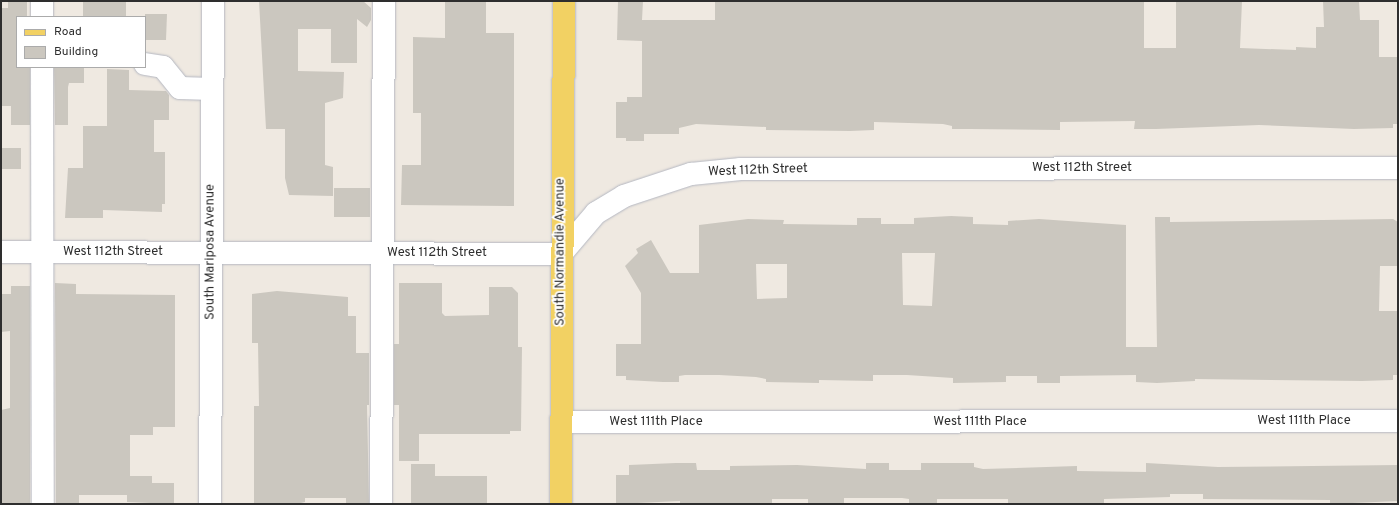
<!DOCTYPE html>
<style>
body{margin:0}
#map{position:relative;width:1399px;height:505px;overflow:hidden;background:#efe9e1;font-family:Overpass,sans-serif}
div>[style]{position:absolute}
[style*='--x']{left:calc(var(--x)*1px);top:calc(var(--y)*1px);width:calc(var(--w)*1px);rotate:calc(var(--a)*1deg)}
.building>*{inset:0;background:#cbc7bf}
.roads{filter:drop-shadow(0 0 1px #b4b7c1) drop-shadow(0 0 1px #b4b7c1)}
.minor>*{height:22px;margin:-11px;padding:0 11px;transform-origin:11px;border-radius:11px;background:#fff}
.major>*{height:22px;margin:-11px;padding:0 11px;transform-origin:11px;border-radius:11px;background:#f2d163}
span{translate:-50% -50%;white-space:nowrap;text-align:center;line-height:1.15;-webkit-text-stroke:3.5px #fff;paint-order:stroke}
.street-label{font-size:13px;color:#2e2e2e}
.frame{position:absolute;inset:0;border:2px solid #2e2e2e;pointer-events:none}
.legend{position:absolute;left:16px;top:16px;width:130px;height:52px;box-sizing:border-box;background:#fff;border:1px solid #ababab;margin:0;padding:5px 7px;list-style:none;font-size:12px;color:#2e2e2e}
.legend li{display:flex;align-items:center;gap:8px;height:20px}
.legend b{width:20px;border:1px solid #ababab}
</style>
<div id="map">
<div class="building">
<i style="clip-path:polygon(8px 1px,27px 1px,27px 17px,17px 17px,17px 67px,30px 67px,30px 125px,11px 125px,11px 106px,1px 106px,1px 8px,8px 8px)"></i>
<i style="clip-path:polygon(83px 1px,126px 1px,126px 17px,83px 17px)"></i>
<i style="clip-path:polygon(259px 1px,363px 1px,371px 8px,371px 20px,367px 27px,357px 19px,357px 63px,331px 63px,331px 29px,298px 29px,298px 71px,344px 72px,343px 98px,325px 103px,325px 165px,333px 167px,333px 196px,289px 195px,285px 178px,285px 129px,266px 129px)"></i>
<i style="clip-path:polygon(445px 1px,486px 1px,486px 33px,514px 33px,514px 206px,401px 205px,402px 165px,421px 165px,421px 113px,413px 113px,413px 37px,445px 38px)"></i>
<i style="clip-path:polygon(618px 1px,643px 1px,642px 20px,715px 20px,715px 1px,1144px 1px,1144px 48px,1176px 48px,1176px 1px,1242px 1px,1240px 48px,1296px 50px,1296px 47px,1316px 48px,1316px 27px,1324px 27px,1323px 1px,1359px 1px,1360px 20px,1379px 20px,1379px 57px,1398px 57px,1398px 124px,1393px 124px,1393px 128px,1354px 129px,1259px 125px,1156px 129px,1134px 129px,1135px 121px,1060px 122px,1060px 130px,970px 129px,952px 129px,952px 126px,943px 124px,874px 122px,874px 130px,850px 131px,766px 130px,766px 127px,696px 124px,679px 128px,679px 134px,644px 134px,644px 141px,626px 141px,626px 138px,616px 138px,616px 102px,627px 102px,627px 97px,642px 97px,642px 41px,617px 40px)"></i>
<i style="clip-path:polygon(145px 14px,167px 14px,166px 40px,145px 40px)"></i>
<i style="clip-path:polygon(54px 67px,84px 67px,84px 83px,69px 83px,68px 87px,68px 125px,55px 125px)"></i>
<i style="clip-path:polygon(107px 69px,129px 70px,129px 90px,166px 91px,169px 95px,169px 120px,154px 120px,154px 152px,165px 152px,165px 204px,162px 204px,162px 212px,103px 210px,103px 218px,65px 218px,68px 168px,83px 168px,83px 126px,107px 126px)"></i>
<i style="clip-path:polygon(1px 148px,21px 148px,21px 169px,1px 169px)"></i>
<i style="clip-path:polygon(334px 188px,370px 188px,370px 217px,334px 217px)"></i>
<i style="clip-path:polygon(evenodd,951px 216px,973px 217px,973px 224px,1008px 225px,1008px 221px,1039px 219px,1126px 225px,1126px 347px,1157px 347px,1155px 217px,1170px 217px,1170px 222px,1393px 219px,1398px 222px,1398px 266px,1380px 266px,1379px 311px,1398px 311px,1398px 375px,1393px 375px,1393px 380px,1362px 381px,1195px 379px,1195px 381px,1157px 383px,1136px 382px,1136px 375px,1060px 376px,1060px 383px,1037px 383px,1037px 376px,1006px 376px,1006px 382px,953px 383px,953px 378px,907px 375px,873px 375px,873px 381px,819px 380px,819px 383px,766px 382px,766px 379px,756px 377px,719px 375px,685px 375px,679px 376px,679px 382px,663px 382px,626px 380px,626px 376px,616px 376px,616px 344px,641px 344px,641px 293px,625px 266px,638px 253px,636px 249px,651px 240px,670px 273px,699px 273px,699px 225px,748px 219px,784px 220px,783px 224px,857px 225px,857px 218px,881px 218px,881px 224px,914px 224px,914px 218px,951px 216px,902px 253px,935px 253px,932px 306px,903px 305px,902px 253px,951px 216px,756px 264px,787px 264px,787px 298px,757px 299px,756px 264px)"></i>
<i style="clip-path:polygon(55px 283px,76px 284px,76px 294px,175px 295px,175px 427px,153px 427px,153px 435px,130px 435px,130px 476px,152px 476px,152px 483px,174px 483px,174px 504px,127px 502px,127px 495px,79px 495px,79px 504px,56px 504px)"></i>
<i style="clip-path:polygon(399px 283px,442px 283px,442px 313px,445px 316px,489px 315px,489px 287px,512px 287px,518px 293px,518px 347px,522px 347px,521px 431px,510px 431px,510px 434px,419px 434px,419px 461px,399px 461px,399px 405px,394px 405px,394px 344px,399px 344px)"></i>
<i style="clip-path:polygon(11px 286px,30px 286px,30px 504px,1px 504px,1px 410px,10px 408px,10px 331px,1px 332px,1px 294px,11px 294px)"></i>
<i style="clip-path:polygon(277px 291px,348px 297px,348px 316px,356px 316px,356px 353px,369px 353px,369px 405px,367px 405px,369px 504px,346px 504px,346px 498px,305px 498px,305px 502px,297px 504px,254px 504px,254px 406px,259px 406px,258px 343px,252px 343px,252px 294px)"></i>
<i style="clip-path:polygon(676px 463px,696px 463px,697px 470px,730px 470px,730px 466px,797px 465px,866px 469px,866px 463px,889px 463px,889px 470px,921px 470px,921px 463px,974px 463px,974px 467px,983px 469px,1077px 466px,1077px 471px,1146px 472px,1146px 463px,1218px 467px,1398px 465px,1398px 501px,1330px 504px,1330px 500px,1203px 499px,1203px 494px,1170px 494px,1170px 497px,1104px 499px,1104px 504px,1008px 504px,1008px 499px,937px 499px,937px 504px,909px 504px,909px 499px,902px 498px,844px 498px,844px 504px,808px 504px,808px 499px,772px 499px,772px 504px,680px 504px,680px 501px,616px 504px,616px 475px,629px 475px,629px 465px)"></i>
<i style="clip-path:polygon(411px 464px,435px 464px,435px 476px,487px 476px,487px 504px,411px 504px)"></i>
</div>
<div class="roads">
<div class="minor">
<i style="--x:42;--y:1;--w:16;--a:90"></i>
<i style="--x:145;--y:64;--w:18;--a:9"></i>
<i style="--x:163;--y:67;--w:27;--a:51"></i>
<i style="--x:180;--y:88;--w:32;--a:2"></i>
<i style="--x:42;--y:67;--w:437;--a:89.9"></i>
<i style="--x:1;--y:252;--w:560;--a:0.2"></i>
<i style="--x:561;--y:254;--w:54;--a:-49.5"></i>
<i style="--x:596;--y:213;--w:33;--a:-31"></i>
<i style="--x:624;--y:196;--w:71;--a:-18.2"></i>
<i style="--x:691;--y:174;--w:50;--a:-5.7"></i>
<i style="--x:741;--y:169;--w:657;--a:-0.09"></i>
<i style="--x:562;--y:422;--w:836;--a:-0.07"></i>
<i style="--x:210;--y:504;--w:503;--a:-89.66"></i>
<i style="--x:381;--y:504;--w:503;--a:-89.66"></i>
</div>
<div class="major">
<i style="--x:561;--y:504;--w:503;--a:-89.66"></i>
</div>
</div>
<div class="street-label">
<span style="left:1082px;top:168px">West 112th Street</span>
<span style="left:758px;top:171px;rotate:-2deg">West 112th Street</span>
<span style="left:113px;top:252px">West 112th Street</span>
<span style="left:211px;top:252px;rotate:-90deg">South Mariposa Avenue</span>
<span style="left:561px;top:252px;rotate:-90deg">South Normandie Avenue</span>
<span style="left:437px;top:253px">West 112th Street</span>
<span style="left:1304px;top:421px">West 111th Place</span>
<span style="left:656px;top:422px">West 111th Place</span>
<span style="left:980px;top:422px">West 111th Place</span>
</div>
<div class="frame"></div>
<ul class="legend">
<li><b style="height:5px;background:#f2d163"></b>Road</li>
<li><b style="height:11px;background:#cbc7bf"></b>Building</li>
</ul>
</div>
